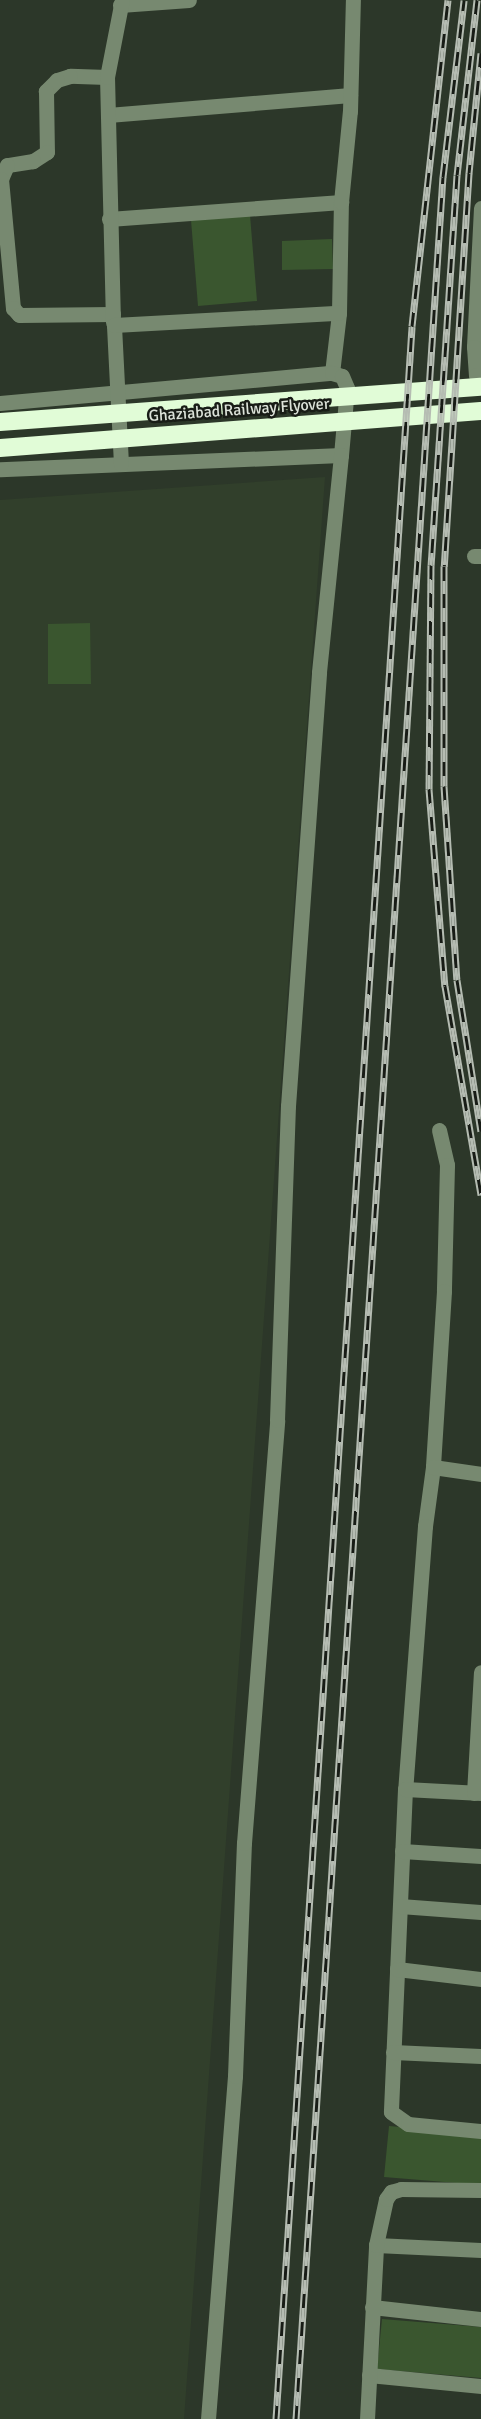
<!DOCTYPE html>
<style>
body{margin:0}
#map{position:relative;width:481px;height:2419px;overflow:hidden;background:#2c3729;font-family:Signika,sans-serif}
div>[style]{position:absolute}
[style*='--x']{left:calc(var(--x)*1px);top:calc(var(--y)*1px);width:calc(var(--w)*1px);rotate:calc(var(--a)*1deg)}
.built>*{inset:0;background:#313f2b}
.green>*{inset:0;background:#3a562f}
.minor>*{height:15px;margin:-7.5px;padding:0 7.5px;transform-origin:7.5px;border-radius:7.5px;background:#778970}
.highway>*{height:18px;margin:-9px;padding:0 9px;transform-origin:9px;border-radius:9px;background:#e1fcd7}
.rail>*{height:7px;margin-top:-3.5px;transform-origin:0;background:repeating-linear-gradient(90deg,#181c16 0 14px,#b5bcb2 0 28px);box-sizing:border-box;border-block:2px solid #b5bcb2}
span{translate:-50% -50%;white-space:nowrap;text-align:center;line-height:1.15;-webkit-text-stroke:5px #181c16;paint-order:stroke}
.street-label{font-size:16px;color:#dce2d9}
</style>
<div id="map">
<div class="built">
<i style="clip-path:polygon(325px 477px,184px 2419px,0 2419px,0 500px)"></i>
</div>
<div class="green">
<i style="clip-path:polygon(250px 215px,257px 301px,198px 306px,191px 220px)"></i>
<i style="clip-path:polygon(332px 239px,333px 269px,282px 270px,282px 241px)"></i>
<i style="clip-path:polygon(90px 623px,91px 684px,48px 684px,48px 624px)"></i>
<i style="clip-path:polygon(389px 2126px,481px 2134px,481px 2185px,384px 2177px)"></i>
<i style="clip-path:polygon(382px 2319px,481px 2327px,481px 2378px,377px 2369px)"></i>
</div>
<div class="minor">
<i style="--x:120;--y:5;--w:69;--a:-4.1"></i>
<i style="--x:107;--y:77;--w:37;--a:-178"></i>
<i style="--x:70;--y:76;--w:14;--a:163"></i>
<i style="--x:57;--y:80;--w:16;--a:135"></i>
<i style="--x:46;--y:91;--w:61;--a:89.1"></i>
<i style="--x:47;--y:152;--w:17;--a:147"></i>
<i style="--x:33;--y:161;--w:26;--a:171"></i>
<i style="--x:7;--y:165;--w:15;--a:113"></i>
<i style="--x:1;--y:179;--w:130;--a:84.7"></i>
<i style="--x:13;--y:308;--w:9;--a:49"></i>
<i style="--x:19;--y:315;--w:94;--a:-0.6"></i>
<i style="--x:108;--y:115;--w:243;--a:-4.7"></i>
<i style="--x:481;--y:208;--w:139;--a:92.9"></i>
<i style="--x:474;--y:347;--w:28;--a:86"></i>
<i style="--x:476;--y:375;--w:5;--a:0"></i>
<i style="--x:109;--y:219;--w:233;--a:-4.2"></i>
<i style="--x:113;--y:322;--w:245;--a:-91.4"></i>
<i style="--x:107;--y:77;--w:78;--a:-79"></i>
<i style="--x:332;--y:373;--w:60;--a:-83.3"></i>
<i style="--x:339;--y:313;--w:111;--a:-89"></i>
<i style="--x:341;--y:202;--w:91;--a:-84.4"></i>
<i style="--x:350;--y:111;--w:111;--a:-88.5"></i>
<i style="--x:0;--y:403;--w:333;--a:-5.2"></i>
<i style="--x:332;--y:373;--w:10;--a:17"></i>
<i style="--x:342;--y:376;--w:13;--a:67"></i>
<i style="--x:347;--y:388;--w:67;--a:95.1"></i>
<i style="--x:341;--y:455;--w:341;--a:177.6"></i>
<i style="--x:121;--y:464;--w:139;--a:-92.9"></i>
<i style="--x:114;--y:325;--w:225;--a:-3.1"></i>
<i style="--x:474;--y:556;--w:7;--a:0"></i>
<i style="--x:439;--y:1130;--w:36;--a:77"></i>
<i style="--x:447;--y:1165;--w:126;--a:91.4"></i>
<i style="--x:444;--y:1291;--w:176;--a:93.6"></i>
<i style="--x:433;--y:1467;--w:60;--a:97.7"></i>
<i style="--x:425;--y:1526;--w:264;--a:94.3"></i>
<i style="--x:405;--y:1789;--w:323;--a:92.5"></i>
<i style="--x:391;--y:2112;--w:21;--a:35"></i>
<i style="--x:408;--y:2124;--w:73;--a:5.5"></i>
<i style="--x:433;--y:1467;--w:49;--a:8.3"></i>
<i style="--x:405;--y:1789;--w:76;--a:3"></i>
<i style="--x:474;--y:1793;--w:121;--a:-86.7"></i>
<i style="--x:402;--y:1851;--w:79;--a:3.6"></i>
<i style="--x:400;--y:1906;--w:81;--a:4.2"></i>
<i style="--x:397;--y:1969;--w:85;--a:6.8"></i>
<i style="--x:393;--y:2052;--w:88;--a:2.6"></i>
<i style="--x:376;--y:2245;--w:105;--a:2.7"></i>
<i style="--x:372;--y:2307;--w:110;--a:6.3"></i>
<i style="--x:369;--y:2375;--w:113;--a:5.6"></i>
<i style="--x:208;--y:2419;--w:344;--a:-85.5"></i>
<i style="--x:235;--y:2076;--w:233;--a:-87.8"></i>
<i style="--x:244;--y:1843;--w:424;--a:-85.5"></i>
<i style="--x:277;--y:1420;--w:314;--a:-88"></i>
<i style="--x:288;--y:1106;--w:435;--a:-85.9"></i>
<i style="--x:319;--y:672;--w:218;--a:-84.2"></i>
<i style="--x:367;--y:2419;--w:174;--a:-87"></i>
<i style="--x:376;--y:2245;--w:47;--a:-77.7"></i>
<i style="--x:386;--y:2199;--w:9;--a:-54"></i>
<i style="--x:391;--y:2192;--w:10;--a:-17"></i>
<i style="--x:401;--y:2189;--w:80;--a:0.7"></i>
</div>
<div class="highway">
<i style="--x:0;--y:422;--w:482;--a:-4.2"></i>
<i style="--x:0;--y:448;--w:482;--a:-4.4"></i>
</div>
<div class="rail">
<i style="--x:477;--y:0;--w:176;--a:96.5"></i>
<i style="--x:457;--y:175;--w:391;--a:93.8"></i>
<i style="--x:431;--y:565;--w:224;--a:90.5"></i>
<i style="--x:429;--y:789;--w:198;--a:85.4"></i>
<i style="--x:445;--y:986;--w:212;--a:80.2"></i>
<i style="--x:481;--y:53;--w:121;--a:95.7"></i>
<i style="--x:469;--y:173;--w:394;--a:93.6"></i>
<i style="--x:444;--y:566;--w:220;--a:90"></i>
<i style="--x:444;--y:786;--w:194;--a:86.2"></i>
<i style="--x:457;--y:980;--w:153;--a:81"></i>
<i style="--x:276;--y:2419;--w:2097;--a:-86.28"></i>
<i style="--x:412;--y:326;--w:328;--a:-83.7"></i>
<i style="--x:296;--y:2419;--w:2247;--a:-86.25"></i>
<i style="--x:443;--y:177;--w:178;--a:-83.2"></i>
</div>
<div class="street-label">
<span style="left:239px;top:410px;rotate:-4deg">Ghaziabad Railway Flyover</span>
</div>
</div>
